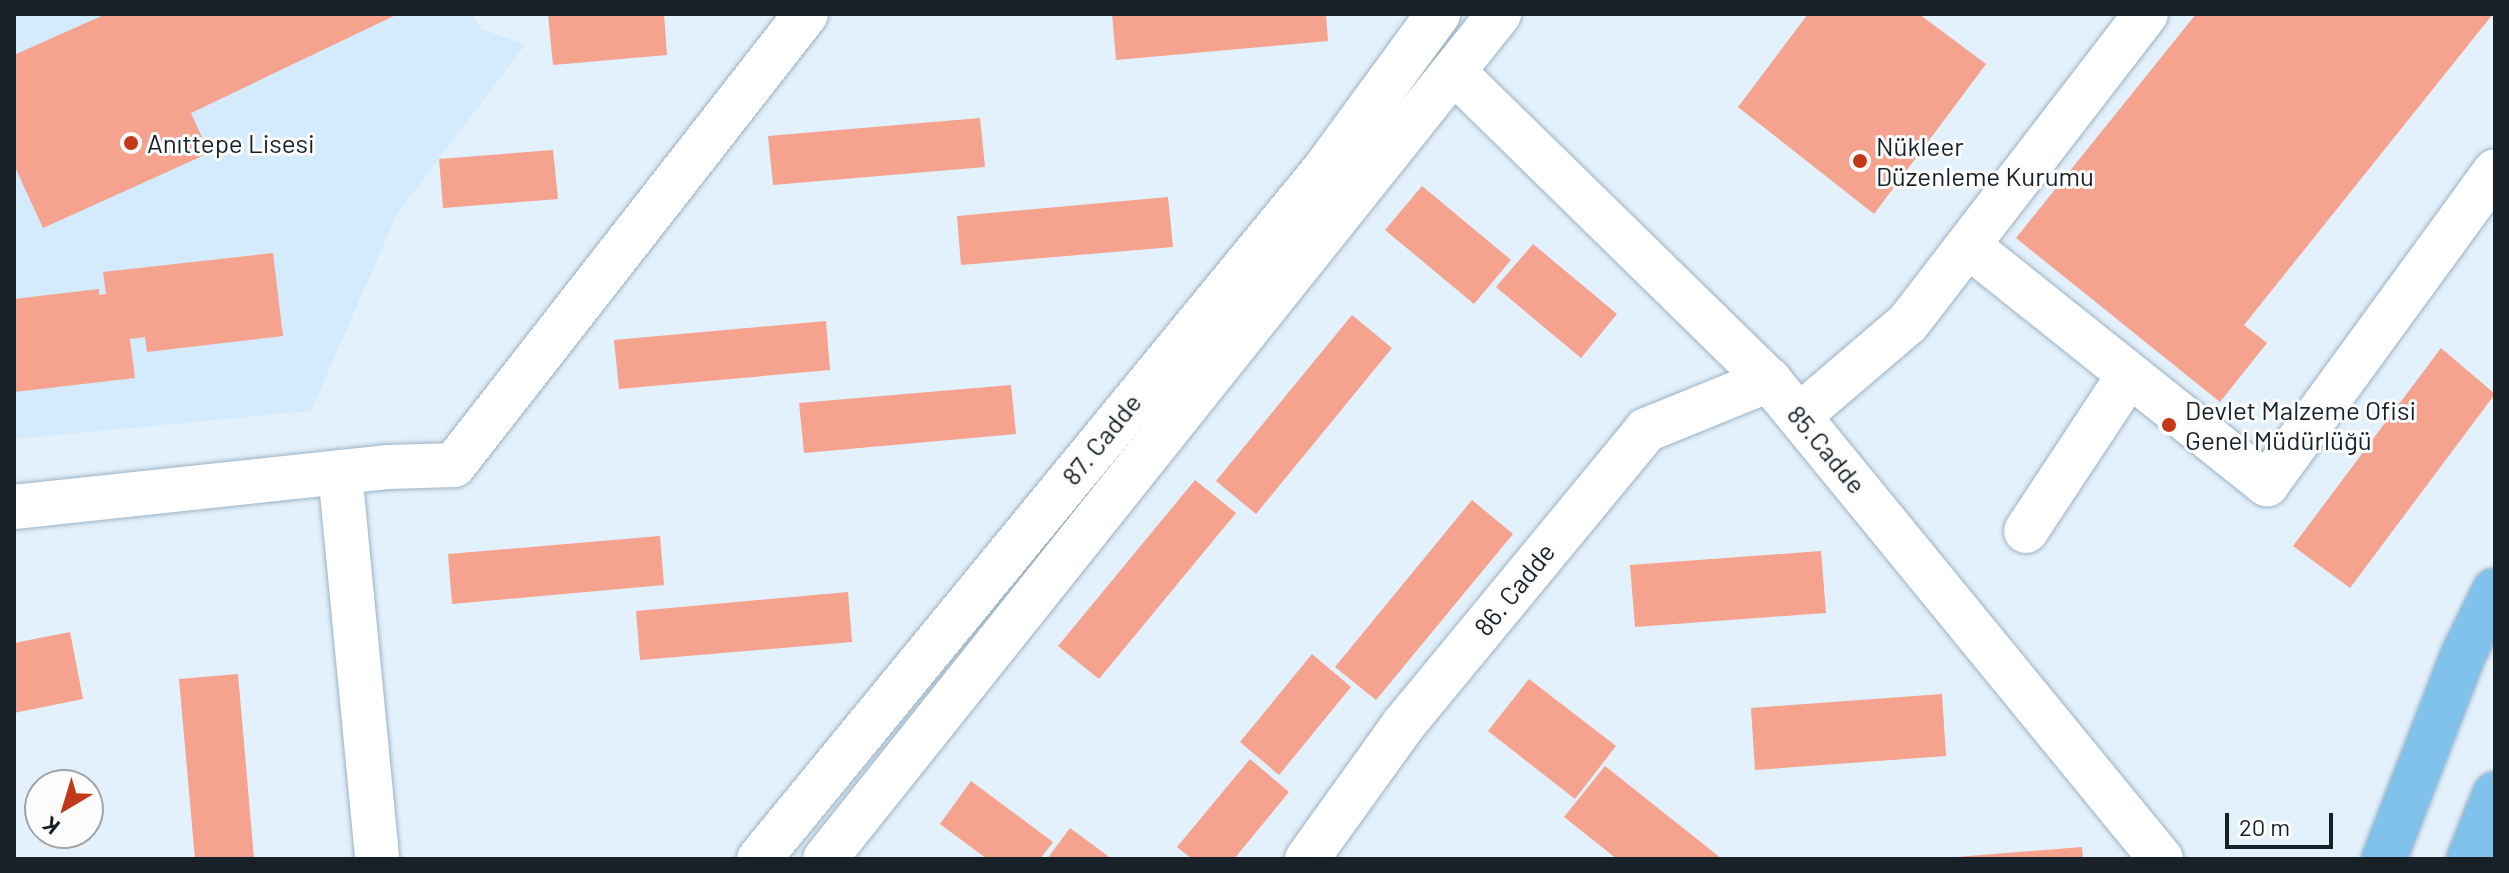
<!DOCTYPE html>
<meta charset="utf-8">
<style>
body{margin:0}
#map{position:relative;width:2509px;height:873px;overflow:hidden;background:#e3f1fc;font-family:Barlow,sans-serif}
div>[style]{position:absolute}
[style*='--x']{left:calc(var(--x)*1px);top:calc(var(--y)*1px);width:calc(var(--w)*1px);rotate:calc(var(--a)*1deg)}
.built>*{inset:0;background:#d3ebfd}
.building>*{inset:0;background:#f5a28e}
.roads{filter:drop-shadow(0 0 2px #9cb2c4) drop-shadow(0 0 2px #9cb2c4)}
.minor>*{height:44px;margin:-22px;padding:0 22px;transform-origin:22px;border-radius:22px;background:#fff}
.major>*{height:44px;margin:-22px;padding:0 22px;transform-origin:22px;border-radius:22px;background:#80c2ec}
.dots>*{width:22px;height:22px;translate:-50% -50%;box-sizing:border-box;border:4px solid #fcfcfc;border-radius:50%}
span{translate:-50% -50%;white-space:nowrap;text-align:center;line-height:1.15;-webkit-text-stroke:6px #fcfcfc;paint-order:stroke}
.poi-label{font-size:26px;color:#182127}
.left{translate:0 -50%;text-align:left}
.street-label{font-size:26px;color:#182127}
.frame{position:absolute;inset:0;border:16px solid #182127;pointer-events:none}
.north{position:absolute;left:24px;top:769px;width:80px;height:80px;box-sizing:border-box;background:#fcfcfc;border:2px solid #a1a4a7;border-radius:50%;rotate:218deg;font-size:22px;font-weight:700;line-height:32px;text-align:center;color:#182127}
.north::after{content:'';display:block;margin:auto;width:28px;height:36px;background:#c33917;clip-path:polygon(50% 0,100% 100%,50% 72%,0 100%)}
.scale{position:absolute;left:2225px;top:813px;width:108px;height:36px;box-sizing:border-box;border:4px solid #182127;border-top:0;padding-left:10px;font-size:24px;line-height:28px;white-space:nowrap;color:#182127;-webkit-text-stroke:6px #fcfcfc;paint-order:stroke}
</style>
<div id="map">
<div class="built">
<i style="clip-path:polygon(14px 14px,472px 14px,481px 29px,525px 45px,397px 214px,311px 411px,14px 439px)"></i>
</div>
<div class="building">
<i style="clip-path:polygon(106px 14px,398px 14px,191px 113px,209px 153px,43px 228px,14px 165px,14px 55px)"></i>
<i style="clip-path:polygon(664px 14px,667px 55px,553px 65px,548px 15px)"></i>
<i style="clip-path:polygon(1112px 14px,1326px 14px,1328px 41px,1116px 60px)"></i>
<i style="clip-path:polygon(1808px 14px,1919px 14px,1986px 64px,1874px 214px,1738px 107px)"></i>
<i style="clip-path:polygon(2196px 14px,2493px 14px,2244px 325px,2267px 343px,2220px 402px,2016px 238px)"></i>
<i style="clip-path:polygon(980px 118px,985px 167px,773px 185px,768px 136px)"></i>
<i style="clip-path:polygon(553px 150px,558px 199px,443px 208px,439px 159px)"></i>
<i style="clip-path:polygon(1422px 186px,1511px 260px,1474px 304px,1385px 230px)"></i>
<i style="clip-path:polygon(1168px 197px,1173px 247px,961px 265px,957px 216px)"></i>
<i style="clip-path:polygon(1533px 244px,1617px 314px,1581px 358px,1496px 287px)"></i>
<i style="clip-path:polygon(273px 253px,283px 336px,147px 352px,145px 337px,130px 339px,135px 378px,14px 392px,14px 299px,99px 289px,99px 295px,106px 294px,103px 272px)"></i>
<i style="clip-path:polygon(1352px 315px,1392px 348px,1256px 514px,1216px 481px)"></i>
<i style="clip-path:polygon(826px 321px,830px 370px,619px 389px,614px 340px)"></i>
<i style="clip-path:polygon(2441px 348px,2495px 394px,2350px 588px,2293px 546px)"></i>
<i style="clip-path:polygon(1011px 385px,1016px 434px,804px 453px,799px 403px)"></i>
<i style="clip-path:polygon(1195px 480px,1236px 513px,1099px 679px,1058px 646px)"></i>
<i style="clip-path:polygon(1472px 500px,1513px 534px,1376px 700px,1335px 667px)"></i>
<i style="clip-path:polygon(660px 536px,664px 585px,452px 604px,448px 554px)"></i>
<i style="clip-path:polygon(1821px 551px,1826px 613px,1635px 627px,1630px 565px)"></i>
<i style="clip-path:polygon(848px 592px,852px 642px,640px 660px,636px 611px)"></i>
<i style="clip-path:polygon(70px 632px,83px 699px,14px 713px,14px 643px)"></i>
<i style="clip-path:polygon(1312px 654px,1351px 687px,1279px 775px,1240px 742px)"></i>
<i style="clip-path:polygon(238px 674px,254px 859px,195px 859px,179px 679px)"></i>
<i style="clip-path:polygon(1529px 679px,1616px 746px,1575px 799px,1488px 731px)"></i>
<i style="clip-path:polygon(1942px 694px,1946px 756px,1755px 770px,1751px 708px)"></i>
<i style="clip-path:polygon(1250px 759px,1289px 792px,1234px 859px,1192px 859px,1177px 847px)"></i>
<i style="clip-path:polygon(1605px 766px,1722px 859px,1617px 859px,1564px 817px)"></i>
<i style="clip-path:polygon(971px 781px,1053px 842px,1040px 859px,987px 859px,940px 824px)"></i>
<i style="clip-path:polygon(1070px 828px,1112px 859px,1047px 859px)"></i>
<i style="clip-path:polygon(2082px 847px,2083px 859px,1956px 859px,1956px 857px)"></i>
</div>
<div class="roads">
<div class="minor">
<i style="--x:1455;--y:73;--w:439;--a:44.4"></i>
<i style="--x:1769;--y:380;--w:619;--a:50.7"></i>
<i style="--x:1971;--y:248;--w:379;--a:38.6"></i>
<i style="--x:2267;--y:484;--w:387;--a:-53.9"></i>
<i style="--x:1799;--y:416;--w:143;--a:-40.5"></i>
<i style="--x:1908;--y:323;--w:390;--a:-52.4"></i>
<i style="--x:340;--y:472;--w:389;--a:84.5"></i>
<i style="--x:14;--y:507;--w:377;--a:-6.1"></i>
<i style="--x:389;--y:467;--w:65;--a:-1.8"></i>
<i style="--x:454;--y:465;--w:572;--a:-52.03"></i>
<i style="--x:2026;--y:531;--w:187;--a:-56.6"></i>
<i style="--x:759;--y:859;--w:891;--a:-50.65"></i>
<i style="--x:1324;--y:170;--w:193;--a:-53.8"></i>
<i style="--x:825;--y:859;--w:1081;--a:-51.42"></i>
<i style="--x:1307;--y:859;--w:166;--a:-54.3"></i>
<i style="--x:1404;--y:724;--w:381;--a:-50.5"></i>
<i style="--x:1646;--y:430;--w:133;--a:-22.1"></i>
</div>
<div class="major">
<i style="--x:2384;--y:859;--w:219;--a:-68.8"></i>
<i style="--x:2463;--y:655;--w:72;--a:-63.8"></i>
<i style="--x:2469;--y:859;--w:70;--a:-68.2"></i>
</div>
</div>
<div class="dots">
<i style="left:131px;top:143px;background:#c33917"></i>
<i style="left:1860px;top:161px;background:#c33917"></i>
<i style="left:2169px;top:425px;background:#c33917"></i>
</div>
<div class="poi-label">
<span class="left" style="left:147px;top:143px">Anıttepe Lisesi</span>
<span class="left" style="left:1876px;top:161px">Nükleer<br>Düzenleme Kurumu</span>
<span class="left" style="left:2185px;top:425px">Devlet Malzeme Ofisi<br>Genel Müdürlüğü</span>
</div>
<div class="street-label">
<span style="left:1101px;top:439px;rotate:-51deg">87. Cadde</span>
<span style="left:1827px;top:449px;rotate:50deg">85.Cadde</span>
<span style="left:1514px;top:589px;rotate:-51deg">86. Cadde</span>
</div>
<div class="frame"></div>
<div class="north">K</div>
<div class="scale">20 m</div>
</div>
